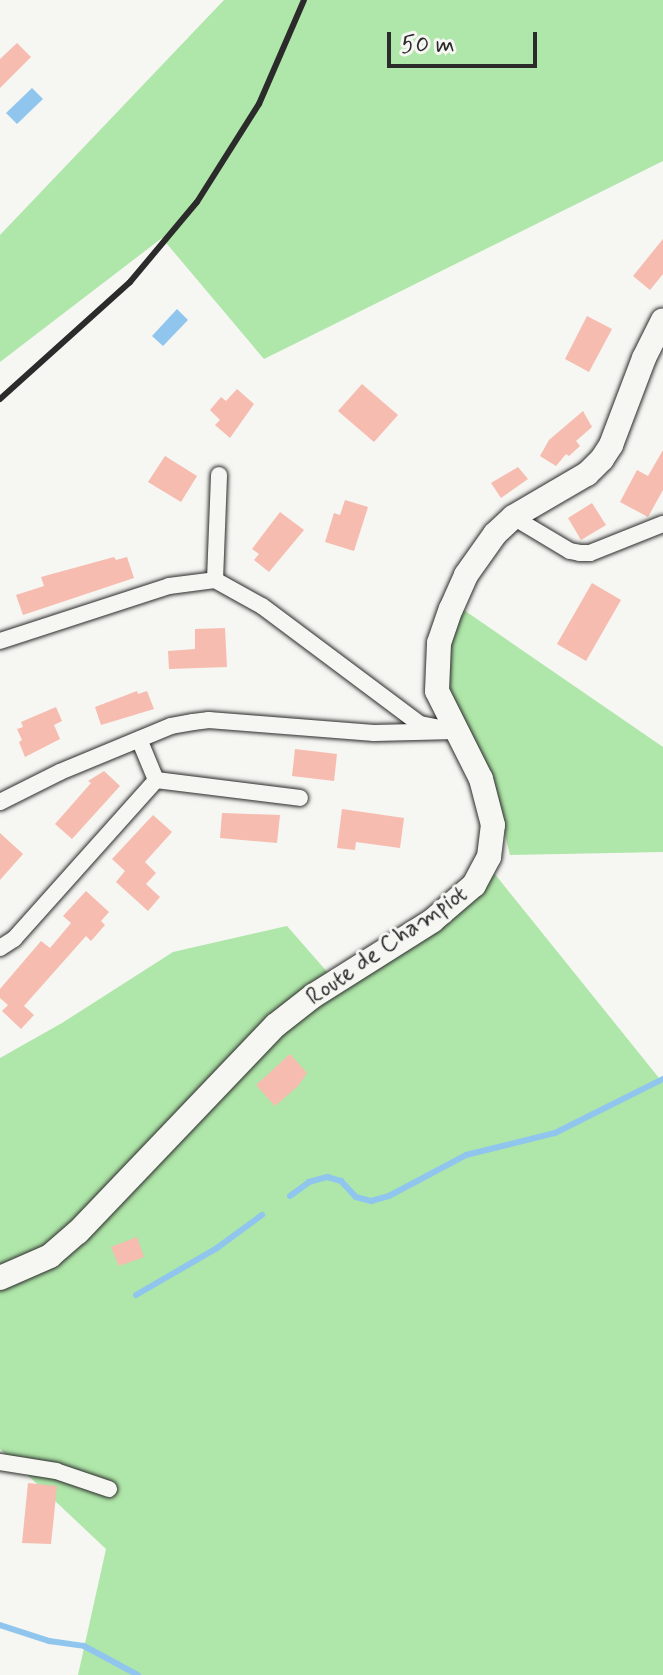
<!DOCTYPE html>
<style>
body{margin:0}
#map{position:relative;width:663px;height:1675px;overflow:hidden;background:#f6f6f2;font-family:Mynerve,sans-serif}
div>[style]{position:absolute}
[style*='--x']{left:calc(var(--x)*1px);top:calc(var(--y)*1px);width:calc(var(--w)*1px);rotate:calc(var(--a)*1deg)}
.green>*{inset:0;background:#afe6a9}
.water>*{inset:0;background:#90c6ee}
.stream>*{height:6px;margin:-3px;padding:0 3px;transform-origin:3px;border-radius:3px;background:#90c6ee}
.building>*{inset:0;background:#f6bcaf}
.roads{filter:drop-shadow(0 0 2px #2b2b2b) drop-shadow(0 0 2px #2b2b2b)}
.street>*{height:16px;margin:-8px;padding:0 8px;transform-origin:8px;border-radius:8px;background:#f6f6f2}
.secondary>*{height:24px;margin:-12px;padding:0 12px;transform-origin:12px;border-radius:12px;background:#f6f6f2}
.rail>*{height:6px;margin:-3px;padding:0 3px;transform-origin:3px;border-radius:3px;background:#2b2b2b}
span{translate:-50% -50%;white-space:nowrap;text-align:center;line-height:1.15;-webkit-text-stroke:6px #f6f6f2;paint-order:stroke}
.street-label{font-size:24px;color:#2b2b2b}
.scale{position:absolute;left:387px;top:32px;width:150px;height:36px;box-sizing:border-box;border:4px solid #2b2b2b;border-top:0;padding-left:10px;font-size:24px;line-height:28px;white-space:nowrap;color:#2b2b2b;-webkit-text-stroke:6px #f6f6f2;paint-order:stroke}
</style>
<div id="map">
<div class="green">
<i style="clip-path:polygon(224px 0,663px 0,663px 161px,264px 359px,162px 238px,0 362px,0 235px)"></i>
<i style="clip-path:polygon(458px 606px,663px 747px,663px 852px,510px 855px,492px 783px,439px 681px)"></i>
<i style="clip-path:polygon(494px 873px,663px 1083px,663px 1675px,78px 1675px,106px 1549px,0 1449px,0 1058px,62px 1023px,173px 952px,287px 926px,336px 982px,437px 928px)"></i>
</div>
<div class="water">
<i style="clip-path:polygon(32px 88px,43px 99px,17px 124px,6px 113px)"></i>
<i style="clip-path:polygon(177px 309px,188px 320px,163px 346px,152px 336px)"></i>
</div>
<div class="stream">
<i style="--x:290;--y:1196;--w:24;--a:-36"></i>
<i style="--x:309;--y:1182;--w:19;--a:-16"></i>
<i style="--x:327;--y:1177;--w:15;--a:16"></i>
<i style="--x:341;--y:1181;--w:22;--a:47"></i>
<i style="--x:356;--y:1197;--w:16;--a:15"></i>
<i style="--x:371;--y:1201;--w:19;--a:-16"></i>
<i style="--x:389;--y:1196;--w:87;--a:-28"></i>
<i style="--x:466;--y:1155;--w:92;--a:-13.9"></i>
<i style="--x:555;--y:1133;--w:121;--a:-26.6"></i>
<i style="--x:136;--y:1295;--w:94;--a:-30.1"></i>
<i style="--x:217;--y:1248;--w:56;--a:-36.3"></i>
<i style="--x:0;--y:1625;--w:52;--a:18.1"></i>
<i style="--x:49;--y:1641;--w:35;--a:8"></i>
<i style="--x:84;--y:1646;--w:61;--a:28.2"></i>
</div>
<div class="building">
<i style="clip-path:polygon(17px 43px,31px 57px,0 88px,0 59px)"></i>
<i style="clip-path:polygon(663px 239px,663px 274px,650px 290px,633px 276px)"></i>
<i style="clip-path:polygon(587px 316px,612px 329px,589px 372px,565px 359px)"></i>
<i style="clip-path:polygon(362px 384px,398px 415px,374px 442px,338px 411px)"></i>
<i style="clip-path:polygon(237px 389px,254px 404px,230px 438px,215px 425px,220px 420px,210px 410px,221px 397px,226px 401px)"></i>
<i style="clip-path:polygon(583px 411px,592px 427px,576px 441px,580px 446px,569px 456px,566px 454px,556px 466px,540px 456px,549px 440px)"></i>
<i style="clip-path:polygon(663px 450px,663px 490px,648px 517px,620px 502px,637px 470px,648px 476px)"></i>
<i style="clip-path:polygon(165px 456px,197px 476px,181px 502px,148px 482px)"></i>
<i style="clip-path:polygon(518px 467px,528px 479px,501px 498px,491px 483px)"></i>
<i style="clip-path:polygon(345px 500px,368px 507px,354px 551px,325px 542px,334px 513px,340px 515px)"></i>
<i style="clip-path:polygon(592px 503px,606px 525px,581px 540px,568px 518px)"></i>
<i style="clip-path:polygon(280px 512px,304px 530px,269px 572px,254px 560px,259px 554px,252px 549px)"></i>
<i style="clip-path:polygon(114px 557px,116px 560px,127px 557px,134px 578px,23px 615px,16px 595px,44px 586px,41px 577px)"></i>
<i style="clip-path:polygon(592px 583px,621px 600px,586px 661px,557px 644px)"></i>
<i style="clip-path:polygon(225px 628px,227px 667px,169px 669px,168px 651px,195px 649px,195px 629px)"></i>
<i style="clip-path:polygon(137px 691px,138px 694px,147px 691px,154px 709px,101px 725px,95px 707px)"></i>
<i style="clip-path:polygon(56px 707px,62px 721px,54px 725px,60px 739px,25px 757px,19px 742px,22px 740px,17px 729px,23px 727px,21px 722px)"></i>
<i style="clip-path:polygon(295px 749px,337px 754px,334px 781px,292px 776px)"></i>
<i style="clip-path:polygon(104px 771px,120px 786px,72px 839px,55px 824px,91px 783px,88px 781px)"></i>
<i style="clip-path:polygon(342px 809px,404px 818px,400px 848px,356px 842px,355px 850px,337px 848px)"></i>
<i style="clip-path:polygon(222px 813px,280px 815px,277px 843px,220px 838px)"></i>
<i style="clip-path:polygon(153px 815px,172px 832px,145px 862px,156px 873px,146px 884px,160px 897px,148px 911px,116px 882px,125px 871px,112px 859px)"></i>
<i style="clip-path:polygon(0 833px,23px 854px,0 880px)"></i>
<i style="clip-path:polygon(86px 891px,109px 912px,101px 921px,105px 925px,91px 941px,86px 936px,31px 998px,24px 1006px,34px 1015px,21px 1029px,2px 1011px,8px 1005px,0 998px,0 989px,41px 941px,50px 948px,71px 923px,63px 916px)"></i>
<i style="clip-path:polygon(290px 1054px,307px 1073px,298px 1086px,275px 1106px,256px 1085px)"></i>
<i style="clip-path:polygon(137px 1237px,144px 1257px,119px 1266px,111px 1247px)"></i>
<i style="clip-path:polygon(28px 1483px,57px 1486px,51px 1544px,22px 1543px)"></i>
</div>
<div class="roads">
<div class="street">
<i style="--x:513;--y:517;--w:66;--a:30.8"></i>
<i style="--x:570;--y:551;--w:10;--a:11"></i>
<i style="--x:580;--y:553;--w:10;--a:0"></i>
<i style="--x:590;--y:553;--w:79;--a:-21.7"></i>
<i style="--x:215;--y:580;--w:105;--a:-87.8"></i>
<i style="--x:0;--y:641;--w:178;--a:-18"></i>
<i style="--x:169;--y:586;--w:46;--a:-7.4"></i>
<i style="--x:215;--y:580;--w:54;--a:29"></i>
<i style="--x:262;--y:606;--w:197;--a:36.8"></i>
<i style="--x:420;--y:724;--w:37;--a:11"></i>
<i style="--x:456;--y:731;--w:82;--a:178.6"></i>
<i style="--x:374;--y:733;--w:166;--a:-175.5"></i>
<i style="--x:209;--y:720;--w:16;--a:173"></i>
<i style="--x:193;--y:722;--w:22;--a:170"></i>
<i style="--x:171;--y:726;--w:120;--a:157.5"></i>
<i style="--x:60;--y:772;--w:67;--a:153.4"></i>
<i style="--x:156;--y:780;--w:145;--a:7.1"></i>
<i style="--x:0;--y:948;--w:17;--a:-33"></i>
<i style="--x:14;--y:939;--w:213;--a:-48.2"></i>
<i style="--x:156;--y:780;--w:44;--a:-112.5"></i>
<i style="--x:0;--y:1462;--w:57;--a:9.1"></i>
<i style="--x:56;--y:1471;--w:56;--a:18.8"></i>
</div>
<div class="secondary">
<i style="--x:0;--y:1278;--w:55;--a:-23.7"></i>
<i style="--x:50;--y:1256;--w:37;--a:-41"></i>
<i style="--x:78;--y:1232;--w:286;--a:-46.3"></i>
<i style="--x:276;--y:1025;--w:47;--a:-38.1"></i>
<i style="--x:313;--y:996;--w:141;--a:-32.2"></i>
<i style="--x:432;--y:921;--w:55;--a:-40.6"></i>
<i style="--x:474;--y:885;--w:32;--a:-62"></i>
<i style="--x:489;--y:857;--w:32;--a:-83"></i>
<i style="--x:493;--y:825;--w:48;--a:-104.6"></i>
<i style="--x:481;--y:779;--w:98;--a:-116.6"></i>
<i style="--x:437;--y:691;--w:48;--a:-87.6"></i>
<i style="--x:439;--y:643;--w:36;--a:-71"></i>
<i style="--x:451;--y:609;--w:37;--a:-66"></i>
<i style="--x:466;--y:575;--w:50;--a:-54.7"></i>
<i style="--x:495;--y:534;--w:25;--a:-43"></i>
<i style="--x:513;--y:517;--w:86;--a:-30.2"></i>
<i style="--x:587;--y:474;--w:21;--a:-45"></i>
<i style="--x:602;--y:459;--w:17;--a:-57"></i>
<i style="--x:611;--y:445;--w:93;--a:-69.2"></i>
<i style="--x:644;--y:358;--w:42;--a:-63.4"></i>
</div>
</div>
<div class="rail">
<i style="--x:0;--y:399;--w:175;--a:-42"></i>
<i style="--x:130;--y:282;--w:104;--a:-50.1"></i>
<i style="--x:197;--y:202;--w:116;--a:-57.7"></i>
<i style="--x:259;--y:104;--w:113;--a:-66.6"></i>
</div>
<div class="street-label">
<span style="left:387px;top:946px;rotate:-35deg">Route de Champiot</span>
</div>
<div class="scale">50 m</div>
</div>
